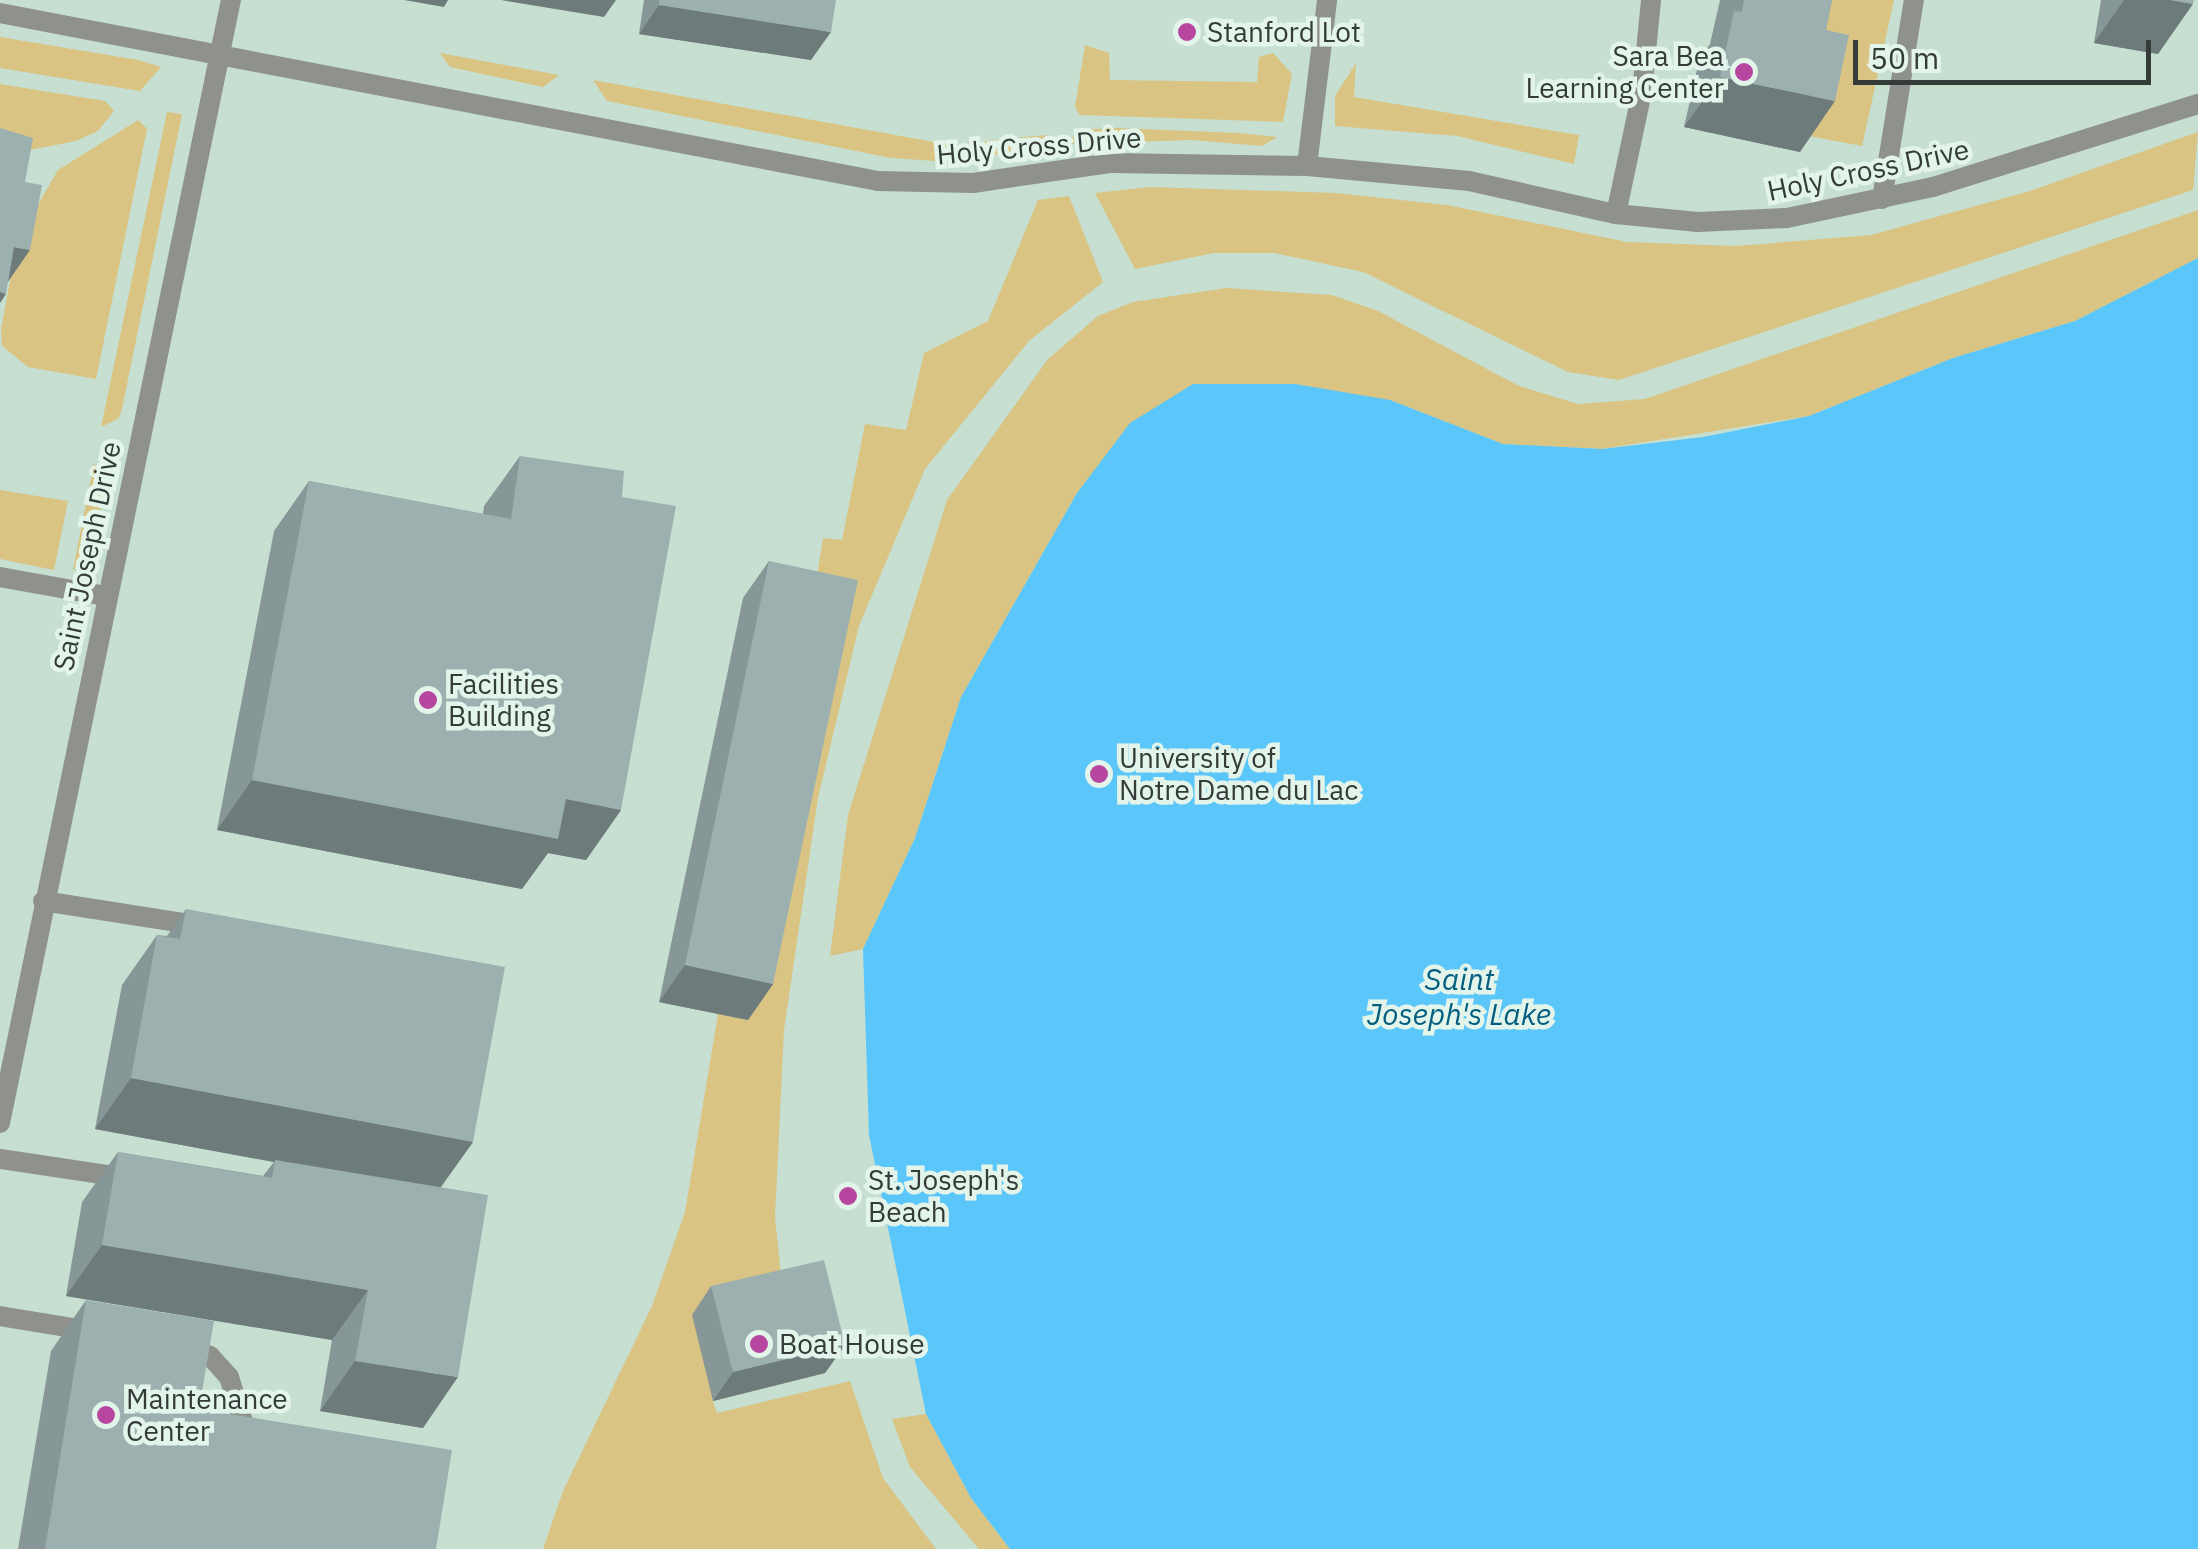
<!DOCTYPE html>
<style>
body{margin:0}
#map{position:relative;width:2198px;height:1549px;overflow:hidden;background:#d6e6dd;font-family:"IBM Plex Sans",sans-serif}
div>[style]{position:absolute}
[style*='--x']{left:calc(var(--x)*1px);top:calc(var(--y)*1px);width:calc(var(--w)*1px);rotate:calc(var(--a)*1deg)}
.built>*{inset:0;background:#c6dfd1}
.green>*{inset:0;background:#d9c483}
.water>*{inset:0;background:#5bc6f9}
.service>*{height:20px;margin:-10px;padding:0 10px;transform-origin:10px;border-radius:10px;background:#8f928c}
.minor>*{height:20px;margin:-10px;padding:0 10px;transform-origin:10px;border-radius:10px;background:#8f928c}
.wall>*{inset:0;background:#879797}
.shaded-wall>*{inset:0;background:#6e7b7b}
.building>*{inset:0;background:#9db0b0}
.dots>*{width:28px;height:28px;translate:-50% -50%;box-sizing:border-box;border:5px solid #e3f4ea;border-radius:50%}
span{translate:-50% -50%;white-space:nowrap;text-align:center;line-height:1.15;-webkit-text-stroke:9px #e3f4ea;paint-order:stroke}
.poi-label{font-size:28px;color:#353b38}
.left{translate:0 -50%;text-align:left}
.right{translate:-100% -50%;text-align:right}
.street-label{font-size:28px;color:#353b38}
.water-label{font-size:30px;color:#035e7f;font-style:italic}
.scale{position:absolute;left:1853px;top:40px;width:298px;height:45px;box-sizing:border-box;border:5px solid #353b38;border-top:0;padding-left:12px;font-size:30px;line-height:35px;white-space:nowrap;color:#353b38;-webkit-text-stroke:8px #e3f4ea;paint-order:stroke}
</style>
<div id="map">
<div class="built">
<i style="clip-path:polygon(0 0,2198px 0,2198px 1549px,0 1549px)"></i>
</div>
<div class="green">
<i style="clip-path:polygon(1776px 0,1894px 0,1862px 146px,1803px 135px)"></i>
<i style="clip-path:polygon(0 37px,138px 60px,161px 67px,140px 91px,0 68px)"></i>
<i style="clip-path:polygon(1085px 45px,1109px 53px,1110px 80px,1257px 82px,1259px 57px,1273px 53px,1292px 74px,1283px 122px,1080px 115px,1075px 107px)"></i>
<i style="clip-path:polygon(440px 53px,559px 75px,543px 87px,450px 67px)"></i>
<i style="clip-path:polygon(1356px 63px,1354px 97px,1579px 135px,1574px 164px,1457px 136px,1335px 126px,1335px 96px)"></i>
<i style="clip-path:polygon(593px 80px,950px 145px,1045px 135px,1054px 145px,950px 162px,891px 158px,607px 101px)"></i>
<i style="clip-path:polygon(0 84px,105px 101px,114px 111px,98px 131px,76px 141px,0 156px)"></i>
<i style="clip-path:polygon(167px 112px,182px 114px,122px 409px,119px 418px,101px 427px)"></i>
<i style="clip-path:polygon(138px 120px,147px 129px,96px 379px,28px 367px,2px 346px,1px 329px,18px 239px,58px 170px)"></i>
<i style="clip-path:polygon(1118px 128px,1239px 133px,1277px 137px,1262px 146px,1192px 140px,1070px 144px,1076px 130px)"></i>
<i style="clip-path:polygon(2198px 132px,2193px 190px,1619px 380px,1568px 372px,1363px 272px,1274px 253px,1214px 253px,1135px 269px,1095px 193px,1151px 187px,1336px 193px,1447px 205px,1627px 242px,1736px 246px,1871px 235px,2030px 191px)"></i>
<i style="clip-path:polygon(1069px 196px,1103px 282px,1029px 341px,925px 469px,859px 626px,818px 798px,784px 1030px,775px 1217px,783px 1293px,713px 1401px,717px 1413px,850px 1381px,883px 1478px,936px 1549px,543px 1549px,563px 1491px,652px 1306px,685px 1212px,718px 1014px,748px 1020px,823px 538px,842px 540px,865px 424px,906px 430px,924px 353px,988px 321px,1038px 200px)"></i>
<i style="clip-path:polygon(2198px 210px,2198px 258px,2169px 273px,2075px 321px,1953px 358px,1809px 416px,1602px 449px,1503px 444px,1390px 400px,1077px 493px,961px 697px,915px 838px,863px 949px,830px 956px,848px 815px,947px 500px,1048px 359px,1098px 316px,1133px 302px,1226px 288px,1332px 295px,1378px 311px,1519px 386px,1578px 404px,1645px 399px)"></i>
<i style="clip-path:polygon(94px 463px,106px 482px,91px 558px,73px 570px)"></i>
<i style="clip-path:polygon(0 490px,68px 501px,54px 570px,0 559px)"></i>
<i style="clip-path:polygon(926px 1414px,971px 1498px,1010px 1549px,979px 1549px,910px 1467px,892px 1419px)"></i>
</div>
<div class="water">
<i style="clip-path:polygon(2198px 258px,2198px 1549px,1010px 1549px,971px 1498px,926px 1414px,869px 1135px,863px 949px,915px 838px,961px 697px,1077px 493px,1130px 423px,1193px 384px,1295px 384px,1390px 400px,1503px 444px,1602px 449px,1703px 437px,1809px 416px,1953px 358px,2075px 321px)"></i>
</div>
<div class="service">
<i style="--x:1307;--y:166;--w:167;--a:-83.1"></i>
<i style="--x:1882;--y:199;--w:202;--a:-80.9"></i>
<i style="--x:1616;--y:214;--w:125;--a:-78"></i>
<i style="--x:1642;--y:92;--w:92;--a:-84.4"></i>
<i style="--x:43;--y:901;--w:162;--a:8.9"></i>
<i style="--x:0;--y:1159;--w:128;--a:8.5"></i>
<i style="--x:0;--y:1316;--w:93;--a:9.3"></i>
<i style="--x:184;--y:1346;--w:28;--a:21"></i>
<i style="--x:210;--y:1356;--w:28;--a:48"></i>
<i style="--x:229;--y:1377;--w:50;--a:72.6"></i>
<i style="--x:244;--y:1425;--w:14;--a:39"></i>
</div>
<div class="minor">
<i style="--x:0;--y:13;--w:894;--a:10.83"></i>
<i style="--x:878;--y:181;--w:95;--a:1.2"></i>
<i style="--x:973;--y:183;--w:138;--a:-8.3"></i>
<i style="--x:1110;--y:163;--w:197;--a:0.9"></i>
<i style="--x:1307;--y:166;--w:163;--a:5.3"></i>
<i style="--x:1469;--y:181;--w:151;--a:12.7"></i>
<i style="--x:1616;--y:214;--w:82;--a:5.6"></i>
<i style="--x:1698;--y:222;--w:89;--a:-2.6"></i>
<i style="--x:1787;--y:218;--w:149;--a:-12"></i>
<i style="--x:1933;--y:187;--w:278;--a:-17.4"></i>
<i style="--x:0;--y:577;--w:108;--a:10.2"></i>
<i style="--x:0;--y:1123;--w:1147;--a:-78.38"></i>
</div>
<div class="wall">
<i style="clip-path:polygon(644px 0,836px 0,811px 60px,639px 34px)"></i>
<i style="clip-path:polygon(1720px 0,1832px 0,1800px 152px,1684px 127px,1699px 61px,1710px 44px)"></i>
<i style="clip-path:polygon(2101px 0,2194px 0,2158px 54px,2094px 43px)"></i>
<i style="clip-path:polygon(520px 456px,622px 497px,621px 810px,586px 860px,548px 853px,522px 889px,217px 830px,274px 531px,309px 481px,483px 514px,484px 506px)"></i>
<i style="clip-path:polygon(769px 561px,773px 984px,748px 1020px,659px 1002px,743px 598px)"></i>
<i style="clip-path:polygon(186px 909px,473px 1142px,441px 1187px,423px 1428px,320px 1411px,332px 1340px,66px 1296px,82px 1202px,118px 1152px,263px 1176px,274px 1162px,95px 1129px,122px 985px,157px 935px,167px 936px)"></i>
<i style="clip-path:polygon(711px 1286px,845px 1345px,825px 1373px,713px 1401px,692px 1315px)"></i>
<i style="clip-path:polygon(86px 1300px,199px 1409px,436px 1549px,18px 1549px,51px 1351px)"></i>
</div>
<div class="shaded-wall">
<i style="clip-path:polygon(404px 0,448px 0,444px 7px)"></i>
<i style="clip-path:polygon(501px 0,616px 0,604px 17px)"></i>
<i style="clip-path:polygon(2124px 0,2170px 0,2193px 4px,2158px 54px,2094px 43px)"></i>
<i style="clip-path:polygon(659px 5px,831px 32px,811px 60px,639px 34px)"></i>
<i style="clip-path:polygon(1720px 77px,1835px 101px,1800px 152px,1684px 127px)"></i>
<i style="clip-path:polygon(14px 247px,30px 250px,1px 292px,6px 294px,0 303px,0 268px)"></i>
<i style="clip-path:polygon(252px 780px,566px 799px,621px 810px,586px 860px,548px 853px,522px 889px,217px 830px)"></i>
<i style="clip-path:polygon(685px 965px,773px 984px,748px 1020px,659px 1002px)"></i>
<i style="clip-path:polygon(131px 1078px,473px 1142px,437px 1192px,95px 1129px)"></i>
<i style="clip-path:polygon(102px 1245px,368px 1290px,332px 1340px,66px 1296px)"></i>
<i style="clip-path:polygon(845px 1345px,825px 1373px,713px 1401px,733px 1372px)"></i>
<i style="clip-path:polygon(355px 1361px,458px 1377px,423px 1428px,320px 1411px)"></i>
</div>
<div class="building">
<i style="clip-path:polygon(659px 0,836px 0,831px 32px,659px 5px)"></i>
<i style="clip-path:polygon(1744px 0,1832px 0,1826px 30px,1849px 35px,1835px 101px,1720px 77px,1734px 11px,1742px 12px)"></i>
<i style="clip-path:polygon(2170px 0,2194px 0,2193px 4px)"></i>
<i style="clip-path:polygon(0 128px,33px 138px,25px 182px,42px 185px,30px 250px,14px 247px,6px 294px,0 292px)"></i>
<i style="clip-path:polygon(520px 456px,624px 471px,622px 497px,676px 506px,621px 810px,566px 799px,558px 839px,252px 780px,309px 481px,511px 519px)"></i>
<i style="clip-path:polygon(769px 561px,858px 580px,773px 984px,685px 965px)"></i>
<i style="clip-path:polygon(186px 909px,505px 967px,473px 1142px,131px 1078px,157px 935px,180px 939px)"></i>
<i style="clip-path:polygon(118px 1152px,272px 1178px,275px 1160px,488px 1195px,458px 1377px,355px 1361px,368px 1290px,102px 1245px)"></i>
<i style="clip-path:polygon(824px 1260px,845px 1345px,733px 1372px,711px 1286px)"></i>
<i style="clip-path:polygon(86px 1300px,214px 1321px,199px 1409px,452px 1450px,436px 1549px,45px 1549px)"></i>
</div>
<div class="dots">
<i style="left:1187px;top:32px;background:#b746a1"></i>
<i style="left:1744px;top:72px;background:#b746a1"></i>
<i style="left:428px;top:700px;background:#b746a1"></i>
<i style="left:1099px;top:774px;background:#b746a1"></i>
<i style="left:848px;top:1196px;background:#b746a1"></i>
<i style="left:759px;top:1344px;background:#b746a1"></i>
<i style="left:106px;top:1415px;background:#b746a1"></i>
</div>
<div class="poi-label">
<span class="left" style="left:1207px;top:32px">Stanford Lot</span>
<span class="right" style="left:1724px;top:72px">Sara Bea<br>Learning Center</span>
<span class="left" style="left:448px;top:700px">Facilities<br>Building</span>
<span class="left" style="left:1119px;top:774px">University of<br>Notre Dame du Lac</span>
<span class="left" style="left:868px;top:1196px">St. Joseph's<br>Beach</span>
<span class="left" style="left:779px;top:1344px">Boat House</span>
<span class="left" style="left:126px;top:1415px">Maintenance<br>Center</span>
</div>
<div class="street-label">
<span style="left:1039px;top:146px;rotate:-5deg">Holy Cross Drive</span>
<span style="left:1868px;top:170px;rotate:-12deg">Holy Cross Drive</span>
<span style="left:87px;top:556px;rotate:-78deg">Saint Joseph Drive</span>
</div>
<div class="water-label">
<span style="left:1459px;top:996px">Saint<br>Joseph's Lake</span>
</div>
<div class="scale">50 m</div>
</div>
